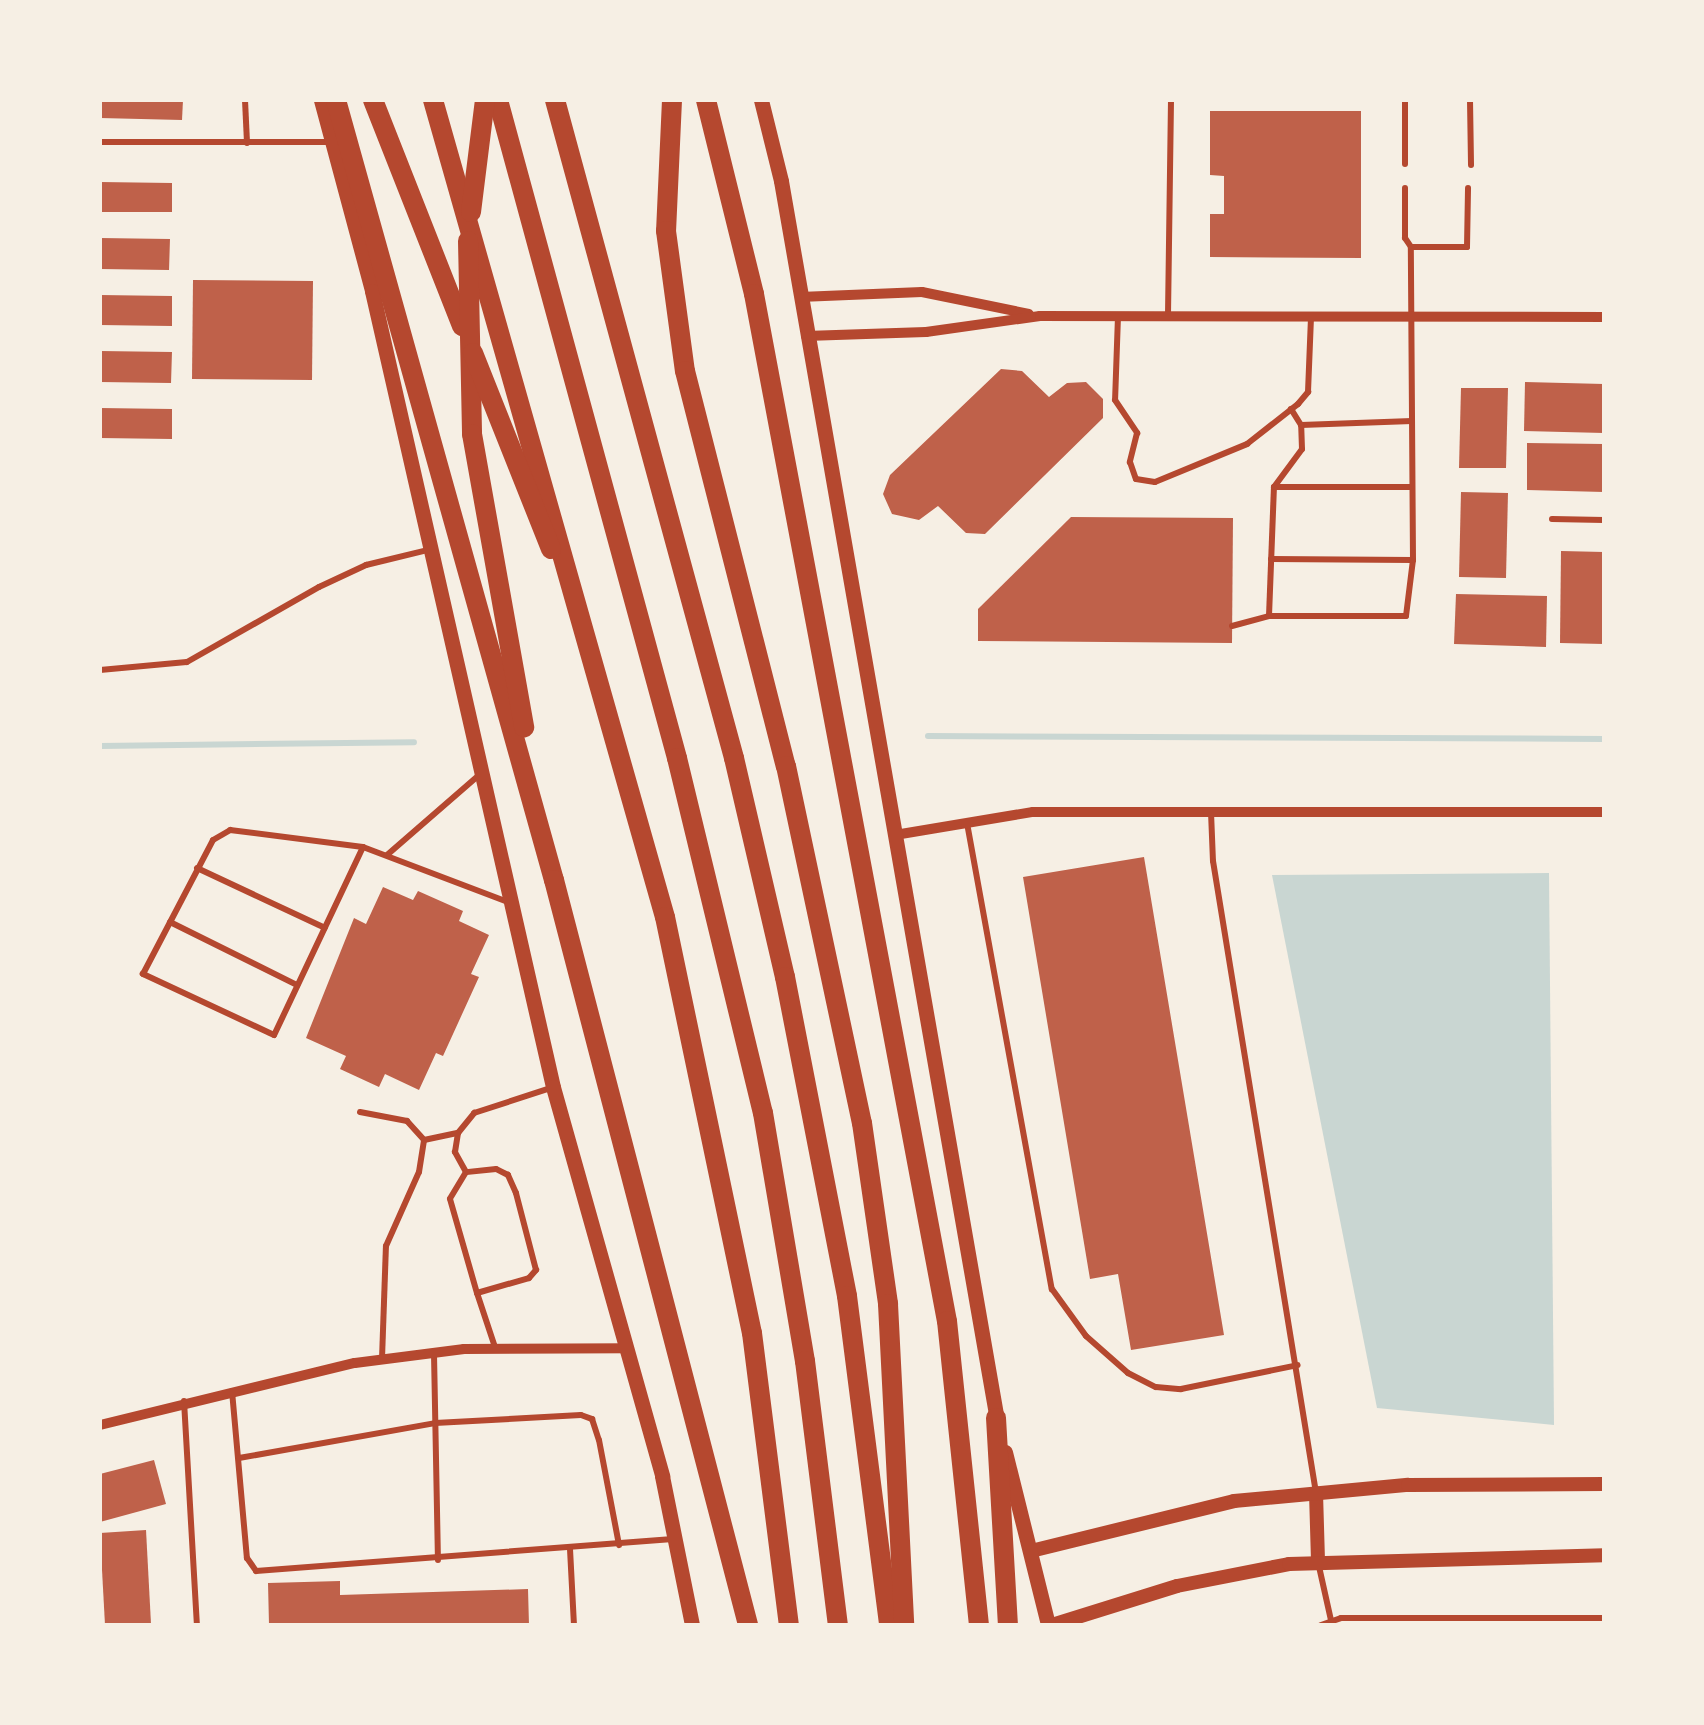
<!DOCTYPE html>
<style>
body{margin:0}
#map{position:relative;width:1704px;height:1725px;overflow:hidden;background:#f6efe4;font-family:Figtree,sans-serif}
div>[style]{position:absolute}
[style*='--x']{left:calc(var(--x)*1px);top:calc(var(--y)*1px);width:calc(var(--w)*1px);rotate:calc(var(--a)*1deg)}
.water>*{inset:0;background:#c9d6d2}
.stream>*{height:6px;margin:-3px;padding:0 3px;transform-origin:3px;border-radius:3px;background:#c9d6d2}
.building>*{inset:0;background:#bf614a}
.service>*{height:6px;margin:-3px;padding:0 3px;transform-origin:3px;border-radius:3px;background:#b5482f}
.minor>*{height:10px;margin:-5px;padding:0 5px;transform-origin:5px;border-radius:5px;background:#b5482f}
.tertiary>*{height:14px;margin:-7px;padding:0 7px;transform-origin:7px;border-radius:7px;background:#b5482f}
.secondary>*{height:15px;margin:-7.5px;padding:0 7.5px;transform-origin:7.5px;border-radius:7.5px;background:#b5482f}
.motorway>*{height:20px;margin:-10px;padding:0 10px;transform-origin:10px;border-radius:10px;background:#b5482f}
span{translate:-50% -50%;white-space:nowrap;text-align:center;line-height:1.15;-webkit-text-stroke:8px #f6efe4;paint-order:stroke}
.frame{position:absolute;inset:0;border:102px solid #f6efe4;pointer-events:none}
</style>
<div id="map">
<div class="water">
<i style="clip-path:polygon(1549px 873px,1554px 1425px,1377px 1408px,1272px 875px)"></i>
</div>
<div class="stream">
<i style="--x:928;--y:736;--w:676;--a:0.25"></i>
<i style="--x:100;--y:746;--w:314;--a:-0.7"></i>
</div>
<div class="building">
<i style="clip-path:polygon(100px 100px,183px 100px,182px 120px,100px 118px)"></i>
<i style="clip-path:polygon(1210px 111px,1361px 111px,1361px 258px,1210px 257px,1210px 214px,1224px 214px,1224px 176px,1210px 175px)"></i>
<i style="clip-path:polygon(100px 182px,172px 183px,172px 212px,100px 212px)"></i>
<i style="clip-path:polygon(100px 238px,170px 239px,169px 270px,100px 269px)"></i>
<i style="clip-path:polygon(193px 280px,313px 281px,312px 380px,192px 379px)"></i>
<i style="clip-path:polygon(100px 295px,172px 296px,172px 326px,100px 325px)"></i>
<i style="clip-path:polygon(100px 351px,172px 352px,171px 383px,100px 382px)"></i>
<i style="clip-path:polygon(1001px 369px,1022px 371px,1049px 397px,1067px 383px,1086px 382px,1103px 399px,1103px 418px,985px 534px,966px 533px,938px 506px,919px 520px,892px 514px,883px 494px,890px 475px)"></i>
<i style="clip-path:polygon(1525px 382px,1604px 384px,1604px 433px,1524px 431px)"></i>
<i style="clip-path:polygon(1461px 388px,1508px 388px,1506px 468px,1459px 468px)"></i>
<i style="clip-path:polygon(100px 408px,172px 409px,172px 439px,100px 438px)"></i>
<i style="clip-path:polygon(1527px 443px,1604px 444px,1604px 492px,1527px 490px)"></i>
<i style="clip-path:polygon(1461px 492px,1508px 493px,1506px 578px,1459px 577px)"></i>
<i style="clip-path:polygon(1071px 517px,1233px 518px,1232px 643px,978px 641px,978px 609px)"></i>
<i style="clip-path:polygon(1561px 551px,1604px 552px,1604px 644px,1560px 643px)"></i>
<i style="clip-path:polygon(1456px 594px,1547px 596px,1546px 647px,1454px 644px)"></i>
<i style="clip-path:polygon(1144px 857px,1224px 1335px,1131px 1350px,1118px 1274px,1090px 1279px,1023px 877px)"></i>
<i style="clip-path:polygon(383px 887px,413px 900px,418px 891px,463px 911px,459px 921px,489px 935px,471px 974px,479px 977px,443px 1056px,436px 1053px,419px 1090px,385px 1074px,379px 1087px,340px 1069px,346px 1056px,306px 1038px,354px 918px,366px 924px)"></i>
<i style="clip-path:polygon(154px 1460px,166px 1504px,100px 1522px,100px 1474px)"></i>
<i style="clip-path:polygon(146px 1530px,151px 1624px,105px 1625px,100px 1533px)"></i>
<i style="clip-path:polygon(340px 1581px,340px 1595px,528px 1589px,529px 1625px,269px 1625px,268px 1583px)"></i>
</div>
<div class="service">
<i style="--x:245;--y:100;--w:43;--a:87.3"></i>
<i style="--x:1470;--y:100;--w:65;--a:89.1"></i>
<i style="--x:100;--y:142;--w:231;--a:0"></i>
<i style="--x:1405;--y:164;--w:64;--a:-90"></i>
<i style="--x:1405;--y:188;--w:50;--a:90"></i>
<i style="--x:1405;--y:238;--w:11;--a:56"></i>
<i style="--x:1168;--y:315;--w:215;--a:-89.2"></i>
<i style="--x:1118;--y:316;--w:84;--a:92"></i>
<i style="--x:1115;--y:400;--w:40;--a:56"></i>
<i style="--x:1137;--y:433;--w:30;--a:104"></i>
<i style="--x:1130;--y:462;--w:18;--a:71"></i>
<i style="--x:1136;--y:479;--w:19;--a:9"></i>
<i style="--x:1155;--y:482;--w:100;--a:-22.4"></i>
<i style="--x:1247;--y:444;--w:65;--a:-38.1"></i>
<i style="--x:1298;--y:404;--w:16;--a:-50"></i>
<i style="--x:1308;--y:392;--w:75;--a:-87.7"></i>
<i style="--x:1301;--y:425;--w:111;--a:-2.1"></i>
<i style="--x:1274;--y:487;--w:47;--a:-53.6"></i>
<i style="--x:1302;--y:449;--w:24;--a:-92"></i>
<i style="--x:1301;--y:425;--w:19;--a:-122"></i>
<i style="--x:1552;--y:519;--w:52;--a:1.1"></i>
<i style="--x:1271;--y:559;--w:142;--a:0.4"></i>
<i style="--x:1269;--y:616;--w:129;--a:-87.8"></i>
<i style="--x:1274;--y:487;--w:138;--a:0"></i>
<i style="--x:1232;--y:626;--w:38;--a:-15"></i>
<i style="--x:1269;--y:616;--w:137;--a:0"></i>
<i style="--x:1406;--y:616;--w:56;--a:-82.9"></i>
<i style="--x:1413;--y:560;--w:313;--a:-90.4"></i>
<i style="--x:1411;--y:247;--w:56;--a:0"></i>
<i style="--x:1467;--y:247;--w:59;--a:-89"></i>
<i style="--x:100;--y:670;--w:87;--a:-5.3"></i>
<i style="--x:187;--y:662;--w:152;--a:-29.6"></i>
<i style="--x:319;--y:587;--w:52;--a:-25.1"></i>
<i style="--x:366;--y:565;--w:64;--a:-13.6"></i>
<i style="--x:1211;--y:812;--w:49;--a:87.7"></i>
<i style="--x:1213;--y:861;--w:640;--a:80.74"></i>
<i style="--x:967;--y:823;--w:474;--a:79.7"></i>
<i style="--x:1052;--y:1289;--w:58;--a:54.1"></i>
<i style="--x:1086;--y:1336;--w:56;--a:41.4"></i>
<i style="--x:1128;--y:1373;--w:31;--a:27"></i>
<i style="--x:1156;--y:1387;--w:25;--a:5"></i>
<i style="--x:1181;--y:1389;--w:119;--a:-11.6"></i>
<i style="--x:363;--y:847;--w:208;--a:115.3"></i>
<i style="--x:274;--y:1035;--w:145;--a:-155"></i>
<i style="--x:143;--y:974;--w:151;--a:-62.4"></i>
<i style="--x:213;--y:840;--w:20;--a:-30"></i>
<i style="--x:230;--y:830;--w:134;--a:7.3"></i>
<i style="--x:363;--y:847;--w:155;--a:20.8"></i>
<i style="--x:387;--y:855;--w:122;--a:-41"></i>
<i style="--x:197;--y:868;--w:141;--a:25.1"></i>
<i style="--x:170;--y:922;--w:142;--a:26.4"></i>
<i style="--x:360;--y:1112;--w:48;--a:10.8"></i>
<i style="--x:407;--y:1121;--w:25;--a:48"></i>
<i style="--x:466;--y:1172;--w:23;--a:-119"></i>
<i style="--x:455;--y:1152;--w:19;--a:-81"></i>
<i style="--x:458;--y:1133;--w:26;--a:-51"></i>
<i style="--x:474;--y:1113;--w:81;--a:-18"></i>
<i style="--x:477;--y:1293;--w:54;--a:-16.1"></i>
<i style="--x:529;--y:1278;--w:11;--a:-49"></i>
<i style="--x:536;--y:1270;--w:80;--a:-104.6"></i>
<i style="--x:516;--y:1193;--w:20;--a:-114"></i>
<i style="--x:508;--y:1175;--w:13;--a:-153"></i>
<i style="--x:496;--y:1169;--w:30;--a:174"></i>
<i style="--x:466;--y:1172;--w:31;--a:121"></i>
<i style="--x:450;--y:1199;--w:98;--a:74"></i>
<i style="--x:477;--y:1293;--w:57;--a:71.6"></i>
<i style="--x:434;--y:1354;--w:206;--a:88.9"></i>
<i style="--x:382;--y:1359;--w:113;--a:-88"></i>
<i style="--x:386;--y:1246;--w:81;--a:-66"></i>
<i style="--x:419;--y:1172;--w:32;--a:-81"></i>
<i style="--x:424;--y:1140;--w:35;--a:-12"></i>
<i style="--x:232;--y:1391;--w:168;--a:84.9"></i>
<i style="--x:247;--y:1558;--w:16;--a:55"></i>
<i style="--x:256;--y:1571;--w:418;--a:-4.4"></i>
<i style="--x:184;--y:1401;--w:224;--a:86.7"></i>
<i style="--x:239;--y:1458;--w:199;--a:-10.1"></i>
<i style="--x:435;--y:1423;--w:146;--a:-3.1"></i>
<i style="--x:581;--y:1415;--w:12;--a:20"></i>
<i style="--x:592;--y:1419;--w:22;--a:72"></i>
<i style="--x:599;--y:1440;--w:107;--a:79.2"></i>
<i style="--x:570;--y:1549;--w:76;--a:87"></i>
<i style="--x:1318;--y:1562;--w:59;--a:77.4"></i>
<i style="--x:1321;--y:1625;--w:21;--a:-19"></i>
<i style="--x:1341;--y:1618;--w:263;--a:0"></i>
</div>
<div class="minor">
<i style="--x:800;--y:297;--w:122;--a:-2.3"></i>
<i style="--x:922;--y:292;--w:109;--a:11.6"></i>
<i style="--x:806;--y:336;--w:120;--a:-1.9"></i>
<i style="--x:926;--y:332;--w:115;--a:-8"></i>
<i style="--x:1040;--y:316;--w:564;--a:0.1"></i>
<i style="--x:895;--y:835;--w:140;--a:-9.5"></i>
<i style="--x:1033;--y:812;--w:571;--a:0"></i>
<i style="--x:100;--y:1425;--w:262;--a:-13.7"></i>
<i style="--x:355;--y:1363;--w:110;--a:-7.3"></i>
<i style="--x:464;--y:1349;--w:164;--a:-0.3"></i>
</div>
<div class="tertiary">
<i style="--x:1316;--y:1493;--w:68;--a:88.3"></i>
<i style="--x:1031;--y:1551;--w:209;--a:-13.8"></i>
<i style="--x:1234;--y:1501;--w:175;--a:-5.3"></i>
<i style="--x:1408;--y:1485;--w:196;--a:-0.3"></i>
<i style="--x:1052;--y:1625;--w:131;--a:-17.3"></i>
<i style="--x:1177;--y:1586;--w:114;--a:-11.1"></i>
<i style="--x:1289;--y:1564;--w:315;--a:-1.6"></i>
</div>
<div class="secondary">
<i style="--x:321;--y:100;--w:198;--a:75"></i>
<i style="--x:372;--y:291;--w:816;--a:77.19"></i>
<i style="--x:553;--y:1087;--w:404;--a:74.3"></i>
<i style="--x:662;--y:1476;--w:152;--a:78.6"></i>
<i style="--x:761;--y:100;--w:83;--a:76.1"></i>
<i style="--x:781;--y:181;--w:1263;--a:80.11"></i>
<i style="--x:1005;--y:1452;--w:178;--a:76"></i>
</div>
<div class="motorway">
<i style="--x:336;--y:100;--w:810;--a:74.39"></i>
<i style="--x:554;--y:880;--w:770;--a:75.4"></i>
<i style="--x:373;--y:100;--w:243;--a:68.5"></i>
<i style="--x:433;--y:100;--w:849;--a:74.15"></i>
<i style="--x:665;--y:917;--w:425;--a:78.2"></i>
<i style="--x:752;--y:1333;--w:294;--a:82.8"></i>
<i style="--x:498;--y:100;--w:682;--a:74.78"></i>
<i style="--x:677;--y:758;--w:365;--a:76.4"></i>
<i style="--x:763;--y:1113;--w:252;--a:80.4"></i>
<i style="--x:805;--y:1361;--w:266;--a:82.9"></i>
<i style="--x:555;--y:100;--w:682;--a:74.78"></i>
<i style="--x:734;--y:758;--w:225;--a:76.9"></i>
<i style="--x:785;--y:977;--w:325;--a:79"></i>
<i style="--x:847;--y:1296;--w:332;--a:82.7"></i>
<i style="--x:672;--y:100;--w:131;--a:92.6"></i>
<i style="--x:666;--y:231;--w:141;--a:82.3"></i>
<i style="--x:685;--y:371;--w:408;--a:75.7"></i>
<i style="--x:786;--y:766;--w:365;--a:78"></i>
<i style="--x:862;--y:1123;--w:183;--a:81.8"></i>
<i style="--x:888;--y:1304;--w:321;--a:87.1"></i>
<i style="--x:706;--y:100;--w:200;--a:76.1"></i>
<i style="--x:754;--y:294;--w:1045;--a:79.36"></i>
<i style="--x:947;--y:1321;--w:306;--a:84"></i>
<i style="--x:471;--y:212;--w:113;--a:-82.9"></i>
<i style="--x:468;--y:241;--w:193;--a:88.8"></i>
<i style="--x:472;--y:434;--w:298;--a:79.9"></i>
<i style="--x:473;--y:353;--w:211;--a:68.3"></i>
<i style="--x:996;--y:1418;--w:207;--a:86.7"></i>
</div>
<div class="frame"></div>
</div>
